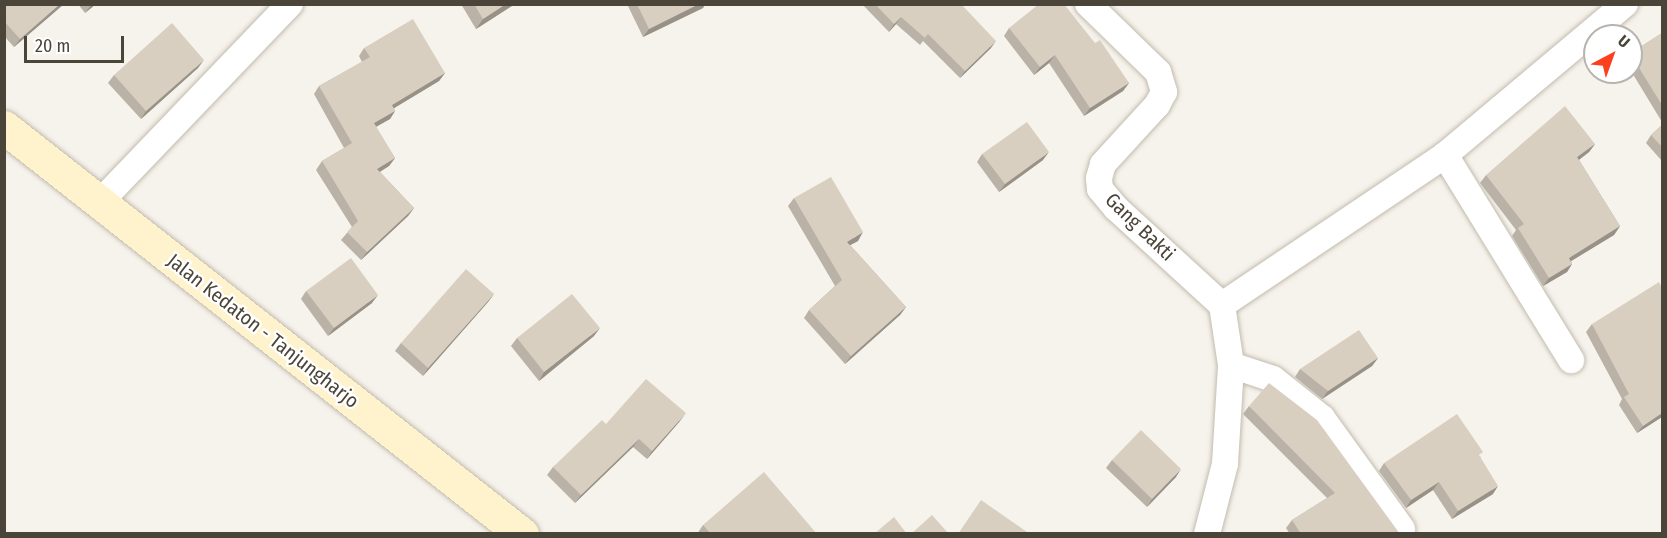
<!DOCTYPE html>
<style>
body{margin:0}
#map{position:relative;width:1667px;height:538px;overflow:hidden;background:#f6f3ec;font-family:"Fira Sans Condensed",sans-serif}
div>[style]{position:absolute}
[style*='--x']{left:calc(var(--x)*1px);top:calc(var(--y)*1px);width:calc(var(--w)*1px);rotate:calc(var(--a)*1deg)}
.roads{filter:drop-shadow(0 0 2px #c2bbae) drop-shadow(0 0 2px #c2bbae)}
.street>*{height:26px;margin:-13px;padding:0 13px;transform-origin:13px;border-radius:13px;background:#fff}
.secondary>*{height:33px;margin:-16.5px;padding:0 16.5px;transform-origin:16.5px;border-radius:16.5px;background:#fff3cd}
.wall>*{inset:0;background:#bab2a6}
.shaded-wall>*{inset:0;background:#979187}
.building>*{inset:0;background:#d8cfc1}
span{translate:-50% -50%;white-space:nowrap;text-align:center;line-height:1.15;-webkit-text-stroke:4.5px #fff;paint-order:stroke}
.street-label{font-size:20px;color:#4b4439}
.frame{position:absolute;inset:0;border:6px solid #4b4439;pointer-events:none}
.north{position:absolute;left:1583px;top:24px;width:60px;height:60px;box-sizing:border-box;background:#fff;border:2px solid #b7b4b0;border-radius:50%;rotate:41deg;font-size:16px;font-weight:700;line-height:24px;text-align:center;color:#4b4439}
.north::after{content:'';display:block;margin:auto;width:21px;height:27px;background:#fc3f1d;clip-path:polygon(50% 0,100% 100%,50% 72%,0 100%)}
.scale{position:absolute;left:24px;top:36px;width:100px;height:27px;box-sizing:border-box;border:3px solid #4b4439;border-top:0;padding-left:8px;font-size:18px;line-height:21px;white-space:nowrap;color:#4b4439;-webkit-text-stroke:4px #fff;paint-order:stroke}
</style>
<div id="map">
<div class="roads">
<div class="street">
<i style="--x:1088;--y:4;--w:98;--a:44.2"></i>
<i style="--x:1158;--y:72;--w:21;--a:73"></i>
<i style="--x:1164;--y:92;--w:15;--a:118"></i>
<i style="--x:1157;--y:105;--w:80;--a:132.5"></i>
<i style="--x:1103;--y:164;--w:15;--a:106"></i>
<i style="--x:1099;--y:178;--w:11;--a:85"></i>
<i style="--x:1100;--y:189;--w:25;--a:50"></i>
<i style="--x:1116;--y:208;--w:144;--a:42.5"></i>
<i style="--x:1445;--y:155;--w:241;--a:58.4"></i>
<i style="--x:99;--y:203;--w:276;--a:-46.2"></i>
<i style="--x:1231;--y:365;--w:44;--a:18.4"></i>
<i style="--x:1273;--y:379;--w:63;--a:38.5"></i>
<i style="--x:1322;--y:418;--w:137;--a:54.2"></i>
<i style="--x:1207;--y:534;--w:72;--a:-75.6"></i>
<i style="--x:1225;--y:464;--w:99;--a:-86.5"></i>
<i style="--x:1231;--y:365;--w:61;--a:-98.5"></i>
<i style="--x:1222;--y:305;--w:269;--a:-33.9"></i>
<i style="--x:1445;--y:155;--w:235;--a:-40"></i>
</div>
<div class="secondary">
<i style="--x:4;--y:127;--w:659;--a:38.16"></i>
</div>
</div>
<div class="wall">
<i style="clip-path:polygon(4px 4px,64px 4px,14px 47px,4px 36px)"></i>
<i style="clip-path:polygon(78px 4px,96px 4px,85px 13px)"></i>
<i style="clip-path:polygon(461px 4px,515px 4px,476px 29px)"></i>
<i style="clip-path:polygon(627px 4px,705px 4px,703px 8px,643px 37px)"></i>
<i style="clip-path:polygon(862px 4px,961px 4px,991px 48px,960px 78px,923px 41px,920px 45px,896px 24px,889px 32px)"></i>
<i style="clip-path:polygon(1009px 28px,1095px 43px,1129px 83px,1123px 91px,1084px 116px,1049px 63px,1034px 75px,1004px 36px)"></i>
<i style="clip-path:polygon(1662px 33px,1662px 122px,1631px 71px,1631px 53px)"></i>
<i style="clip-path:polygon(364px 48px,445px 73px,439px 81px,394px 108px,395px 111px,390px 119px,376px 127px,395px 158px,389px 166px,380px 172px,414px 208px,408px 216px,361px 260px,341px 240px,352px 227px,316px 170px,322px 161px,344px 148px,314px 94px,319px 86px,362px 62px,359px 56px)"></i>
<i style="clip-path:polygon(198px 68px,141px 119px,108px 83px,114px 75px)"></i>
<i style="clip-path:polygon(1662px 125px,1662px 161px,1646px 143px,1651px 135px)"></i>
<i style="clip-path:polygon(1595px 144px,1589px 152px,1579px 160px,1620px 226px,1614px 235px,1571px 261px,1572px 264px,1567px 272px,1543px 286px,1512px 236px,1516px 230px,1480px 183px,1486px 175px)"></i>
<i style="clip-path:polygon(982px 154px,1043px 160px,999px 192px,977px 162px)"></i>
<i style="clip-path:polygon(794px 198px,858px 241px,850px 245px,906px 307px,900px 315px,845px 364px,804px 318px,809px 310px,835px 286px,788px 206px)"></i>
<i style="clip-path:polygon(306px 291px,372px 303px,328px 336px,301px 299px)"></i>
<i style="clip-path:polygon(494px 294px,488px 302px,423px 376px,395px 351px,401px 343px)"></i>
<i style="clip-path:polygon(1592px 324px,1662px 417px,1637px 433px,1619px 405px,1622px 399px,1586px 332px)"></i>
<i style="clip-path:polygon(594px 336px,539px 381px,511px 346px,517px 338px)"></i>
<i style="clip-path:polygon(1378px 358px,1372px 366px,1322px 399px,1295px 377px,1300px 369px)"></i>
<i style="clip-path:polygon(1249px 406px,1400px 534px,1290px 534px,1286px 528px,1292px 520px,1327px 498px,1243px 414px)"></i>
<i style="clip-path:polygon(680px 421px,647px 459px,633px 447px,575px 503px,547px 475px,553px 467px,606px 424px)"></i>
<i style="clip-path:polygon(1480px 456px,1493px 494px,1452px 519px,1433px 490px,1406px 508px,1379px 471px,1384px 463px)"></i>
<i style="clip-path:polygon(1112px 460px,1176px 477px,1147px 507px,1106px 468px)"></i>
<i style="clip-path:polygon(703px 525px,817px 534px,697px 534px)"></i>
</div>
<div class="shaded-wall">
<i style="clip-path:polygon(60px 4px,64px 4px,14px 47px,20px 39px)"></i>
<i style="clip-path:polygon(92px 4px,96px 4px,85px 13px)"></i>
<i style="clip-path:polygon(506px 4px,515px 4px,476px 29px,483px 19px)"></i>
<i style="clip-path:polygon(699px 4px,705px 4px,703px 8px,643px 37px,649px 29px)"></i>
<i style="clip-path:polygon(901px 17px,896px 24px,889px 32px,894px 24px)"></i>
<i style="clip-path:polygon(996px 41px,991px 48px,960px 78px,965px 71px)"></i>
<i style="clip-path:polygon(1055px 55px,1049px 63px,1034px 75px,1040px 67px)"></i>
<i style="clip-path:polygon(204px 60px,198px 68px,141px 119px,146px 111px)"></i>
<i style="clip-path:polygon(445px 73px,439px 81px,386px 113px,392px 105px)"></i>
<i style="clip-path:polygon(1129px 83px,1123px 91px,1084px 116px,1090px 108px)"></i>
<i style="clip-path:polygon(395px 111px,390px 119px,368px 131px,374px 123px)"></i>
<i style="clip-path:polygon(1595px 144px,1589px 152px,1572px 165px,1577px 157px)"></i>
<i style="clip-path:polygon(1049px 152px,1043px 160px,999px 192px,1005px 184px)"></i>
<i style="clip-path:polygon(395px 158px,389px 166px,371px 177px,377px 169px)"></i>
<i style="clip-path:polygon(414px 208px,408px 216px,361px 260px,367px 252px)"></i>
<i style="clip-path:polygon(1620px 226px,1614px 235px,1563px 266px,1569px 258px)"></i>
<i style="clip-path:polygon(863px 232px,858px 241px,841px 250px,847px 242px)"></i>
<i style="clip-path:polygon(1572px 264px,1567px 272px,1543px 286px,1549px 278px)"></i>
<i style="clip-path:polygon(494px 294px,488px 302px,423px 376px,428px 368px)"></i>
<i style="clip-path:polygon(378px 295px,372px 303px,328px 336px,334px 328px)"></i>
<i style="clip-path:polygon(906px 307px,900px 315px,845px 364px,851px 356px)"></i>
<i style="clip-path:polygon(600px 328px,594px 336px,539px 381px,544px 372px)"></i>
<i style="clip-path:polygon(1378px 358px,1372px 366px,1322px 399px,1328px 391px)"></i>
<i style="clip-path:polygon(686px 413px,680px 421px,647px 459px,652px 451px)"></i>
<i style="clip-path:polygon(1662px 413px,1662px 417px,1637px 433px,1643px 426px)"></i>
<i style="clip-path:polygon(639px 439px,633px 447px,575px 503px,581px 495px)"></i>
<i style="clip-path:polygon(1181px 469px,1176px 477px,1147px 507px,1152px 499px)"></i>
<i style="clip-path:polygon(1439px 482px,1433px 490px,1406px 508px,1411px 500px)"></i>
<i style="clip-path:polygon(1498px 486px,1493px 494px,1452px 519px,1458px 511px)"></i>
</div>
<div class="building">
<i style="clip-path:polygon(4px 4px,60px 4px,20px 39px,4px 21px)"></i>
<i style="clip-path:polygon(474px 4px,506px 4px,483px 19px)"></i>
<i style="clip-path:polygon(637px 4px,699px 4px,649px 29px)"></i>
<i style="clip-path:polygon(875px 4px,961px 4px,996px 41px,965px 71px,928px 34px,925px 38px,901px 17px,894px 24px)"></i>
<i style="clip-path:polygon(1039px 4px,1064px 4px,1095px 43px,1100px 40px,1129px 83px,1090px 108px,1055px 55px,1040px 67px,1009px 28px)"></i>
<i style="clip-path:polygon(413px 19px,445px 73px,392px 105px,395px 111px,374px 123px,395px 158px,377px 169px,414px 208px,367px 252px,347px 232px,358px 221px,322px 161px,352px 143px,319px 86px,370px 57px,364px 48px)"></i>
<i style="clip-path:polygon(172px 23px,204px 60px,146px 111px,114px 75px)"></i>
<i style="clip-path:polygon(1662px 33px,1662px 105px,1631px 55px,1631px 53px)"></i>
<i style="clip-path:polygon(1565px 106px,1595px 144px,1577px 157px,1620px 226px,1569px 258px,1572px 264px,1549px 278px,1518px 228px,1524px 224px,1486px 175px)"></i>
<i style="clip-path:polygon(1027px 122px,1049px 152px,1005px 184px,982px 154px)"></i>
<i style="clip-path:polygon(1662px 125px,1662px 147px,1651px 135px)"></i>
<i style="clip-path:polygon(831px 177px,863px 232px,847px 242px,906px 307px,851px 356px,809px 310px,842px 280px,794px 198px)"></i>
<i style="clip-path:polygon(351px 258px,378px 295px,334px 328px,306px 291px)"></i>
<i style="clip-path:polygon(466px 269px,494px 294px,428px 368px,401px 343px)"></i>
<i style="clip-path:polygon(1659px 282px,1662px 288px,1662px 413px,1643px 426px,1624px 397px,1629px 394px,1592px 324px)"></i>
<i style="clip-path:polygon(572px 294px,600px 328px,544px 372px,517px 338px)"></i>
<i style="clip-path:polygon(1359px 330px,1378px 358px,1328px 391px,1300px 369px)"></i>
<i style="clip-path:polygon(646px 379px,686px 413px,652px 451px,639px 439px,581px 495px,553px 467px,602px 420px,606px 424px)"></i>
<i style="clip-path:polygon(1269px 383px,1317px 420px,1400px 534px,1301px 534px,1292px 520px,1335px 493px,1249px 406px)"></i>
<i style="clip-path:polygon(1457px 414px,1483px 452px,1479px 455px,1498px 486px,1458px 511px,1439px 482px,1411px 500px,1384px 463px)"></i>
<i style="clip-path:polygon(1141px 430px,1181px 469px,1152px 499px,1112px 460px)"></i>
<i style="clip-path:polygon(764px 472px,817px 534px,711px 534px,703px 525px)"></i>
<i style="clip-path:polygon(981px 500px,1027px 532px,1026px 534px,958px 534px)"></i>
<i style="clip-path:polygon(932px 515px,949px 534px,911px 534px)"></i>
<i style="clip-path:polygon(894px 517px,907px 534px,874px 534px)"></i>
</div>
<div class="street-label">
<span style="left:1140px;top:227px;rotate:44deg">Gang Bakti</span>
<span style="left:263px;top:331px;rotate:38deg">Jalan Kedaton - Tanjungharjo</span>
</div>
<div class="frame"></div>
<div class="north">U</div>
<div class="scale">20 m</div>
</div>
